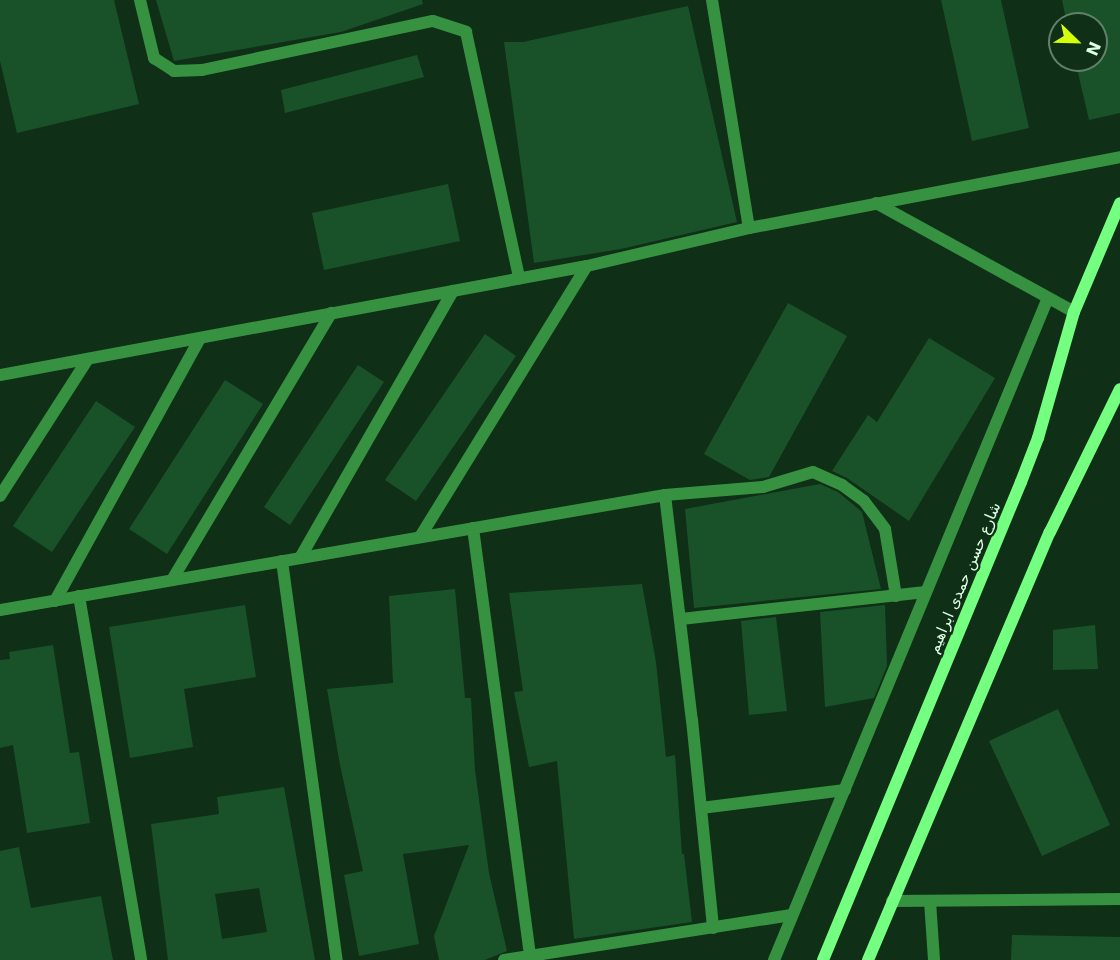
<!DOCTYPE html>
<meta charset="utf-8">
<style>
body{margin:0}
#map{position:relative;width:1120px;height:960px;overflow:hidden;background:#0f2f17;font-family:"DejaVu Sans",Vazirmatn,sans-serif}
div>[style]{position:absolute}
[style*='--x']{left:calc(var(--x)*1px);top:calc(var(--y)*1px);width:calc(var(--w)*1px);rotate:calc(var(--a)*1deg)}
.building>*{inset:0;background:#195229}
.street>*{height:12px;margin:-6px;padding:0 6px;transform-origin:6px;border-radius:6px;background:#369240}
.secondary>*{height:12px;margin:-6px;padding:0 6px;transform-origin:6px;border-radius:6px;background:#74ff81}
span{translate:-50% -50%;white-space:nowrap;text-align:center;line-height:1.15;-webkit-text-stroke:4.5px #0f2f17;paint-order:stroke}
.street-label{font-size:15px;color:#ddffe3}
.north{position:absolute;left:1048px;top:12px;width:60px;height:60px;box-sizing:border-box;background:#0f2f17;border:2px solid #618269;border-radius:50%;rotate:113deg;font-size:16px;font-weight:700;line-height:24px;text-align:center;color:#ddffe3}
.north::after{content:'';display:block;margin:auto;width:21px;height:27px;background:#d5ff09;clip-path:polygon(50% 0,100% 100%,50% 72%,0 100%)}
</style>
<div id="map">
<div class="building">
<i style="clip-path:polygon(0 0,114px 0,139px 104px,17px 133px,0 61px)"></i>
<i style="clip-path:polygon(156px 0,422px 0,423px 4px,341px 32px,174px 61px)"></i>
<i style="clip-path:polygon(941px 0,1001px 0,1029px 128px,972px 141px)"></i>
<i style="clip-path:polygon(1062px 0,1120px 0,1120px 113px,1089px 120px,1075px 60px,1096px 60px,1096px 24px,1067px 24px)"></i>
<i style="clip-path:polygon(688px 6px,737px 222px,621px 249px,534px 263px,504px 42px,523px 42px)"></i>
<i style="clip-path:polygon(417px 55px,424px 77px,285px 113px,281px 90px)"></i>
<i style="clip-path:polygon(448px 184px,460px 241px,324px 270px,312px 213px)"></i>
<i style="clip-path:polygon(788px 303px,847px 336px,769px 477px,750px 480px,704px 454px)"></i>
<i style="clip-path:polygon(485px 334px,516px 356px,416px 501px,385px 480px)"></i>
<i style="clip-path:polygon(929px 338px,995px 378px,909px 521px,847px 478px,832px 471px,868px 415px,877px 422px)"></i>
<i style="clip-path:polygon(358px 365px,384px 382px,290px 525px,264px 507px)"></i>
<i style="clip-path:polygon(225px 380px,263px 404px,167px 554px,129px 529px)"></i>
<i style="clip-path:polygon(96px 401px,135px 427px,52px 552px,13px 526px)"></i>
<i style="clip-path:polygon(820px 484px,838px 492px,862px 512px,881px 589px,694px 608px,685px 509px)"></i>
<i style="clip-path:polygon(642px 584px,656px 662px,666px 757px,675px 755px,682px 854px,684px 854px,692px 922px,574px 939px,557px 761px,529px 767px,514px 692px,523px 691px,509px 593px)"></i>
<i style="clip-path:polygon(455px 589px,465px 698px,471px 698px,475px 770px,489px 873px,507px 951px,485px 960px,439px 960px,434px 936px,469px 845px,403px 854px,419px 944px,359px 956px,344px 875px,363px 871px,340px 765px,327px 689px,393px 683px,389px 596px)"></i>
<i style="clip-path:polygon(245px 605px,256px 677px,184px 689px,193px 747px,130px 758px,109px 627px)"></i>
<i style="clip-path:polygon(885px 605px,887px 666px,874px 698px,825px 707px,820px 612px)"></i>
<i style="clip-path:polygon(776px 617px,787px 711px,749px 715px,741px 621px)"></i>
<i style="clip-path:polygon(1095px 625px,1098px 669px,1053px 670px,1053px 630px)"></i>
<i style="clip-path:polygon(53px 645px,70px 753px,79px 752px,90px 823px,27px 833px,13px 745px,0 748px,0 660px,10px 659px,9px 652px)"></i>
<i style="clip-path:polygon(1058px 709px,1110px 825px,1042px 856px,989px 741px)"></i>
<i style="clip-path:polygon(evenodd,284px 787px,315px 960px,168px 960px,151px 824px,219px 814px,217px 797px,284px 787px,259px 888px,267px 932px,222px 939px,215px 894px,259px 888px)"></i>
<i style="clip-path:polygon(19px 847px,31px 908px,101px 896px,113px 960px,0 960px,0 851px)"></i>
<i style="clip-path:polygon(1012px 935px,1120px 937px,1120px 960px,1011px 960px)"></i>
</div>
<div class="street">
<i style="--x:140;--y:0;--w:60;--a:76.4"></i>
<i style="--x:154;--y:58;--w:24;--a:33"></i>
<i style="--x:174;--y:71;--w:28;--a:-2"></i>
<i style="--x:202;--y:70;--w:236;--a:-12"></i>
<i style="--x:433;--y:21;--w:35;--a:18"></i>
<i style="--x:466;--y:32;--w:252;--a:77.8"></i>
<i style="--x:712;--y:0;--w:231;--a:80.8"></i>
<i style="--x:876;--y:203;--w:226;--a:28.8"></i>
<i style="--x:0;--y:375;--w:597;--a:-10.52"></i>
<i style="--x:587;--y:266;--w:166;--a:-13.2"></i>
<i style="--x:749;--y:228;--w:378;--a:-10.8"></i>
<i style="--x:665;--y:495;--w:227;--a:83.2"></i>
<i style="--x:692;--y:720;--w:209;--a:84.2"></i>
<i style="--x:0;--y:496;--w:163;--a:-57.3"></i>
<i style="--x:473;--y:528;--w:432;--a:82.4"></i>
<i style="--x:420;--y:537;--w:318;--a:-58.4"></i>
<i style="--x:300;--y:558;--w:308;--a:-60.2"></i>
<i style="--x:282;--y:561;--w:403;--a:82.2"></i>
<i style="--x:172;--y:580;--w:311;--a:-59.2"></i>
<i style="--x:79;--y:596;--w:369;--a:80.3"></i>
<i style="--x:55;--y:601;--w:300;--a:-61.1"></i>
<i style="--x:0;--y:610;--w:675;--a:-9.81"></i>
<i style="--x:665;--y:495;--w:98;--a:-4.7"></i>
<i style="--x:763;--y:487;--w:52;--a:-16.7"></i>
<i style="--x:813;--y:472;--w:32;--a:24"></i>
<i style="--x:842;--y:485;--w:27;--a:36"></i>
<i style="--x:864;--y:501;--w:35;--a:53"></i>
<i style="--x:885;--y:529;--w:68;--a:80.7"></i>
<i style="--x:681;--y:619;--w:246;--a:-6.3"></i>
<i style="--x:701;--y:808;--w:145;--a:-7.1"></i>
<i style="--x:892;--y:901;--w:228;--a:-0.5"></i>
<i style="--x:930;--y:901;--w:59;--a:86.1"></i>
<i style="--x:504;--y:960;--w:291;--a:-8.9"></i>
<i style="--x:774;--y:960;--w:716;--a:-67.52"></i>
</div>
<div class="secondary">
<i style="--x:823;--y:960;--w:517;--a:-67.5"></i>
<i style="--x:1021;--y:482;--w:47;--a:-68.9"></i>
<i style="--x:1038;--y:438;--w:131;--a:-74.1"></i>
<i style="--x:1074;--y:312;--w:118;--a:-67.1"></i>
<i style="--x:868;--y:960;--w:465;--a:-67"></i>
<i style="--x:1050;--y:532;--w:159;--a:-63.9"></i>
</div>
<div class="street-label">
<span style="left:965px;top:578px;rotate:-67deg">شارع حسن حمدى ابراهيم</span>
</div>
<div class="north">N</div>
</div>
